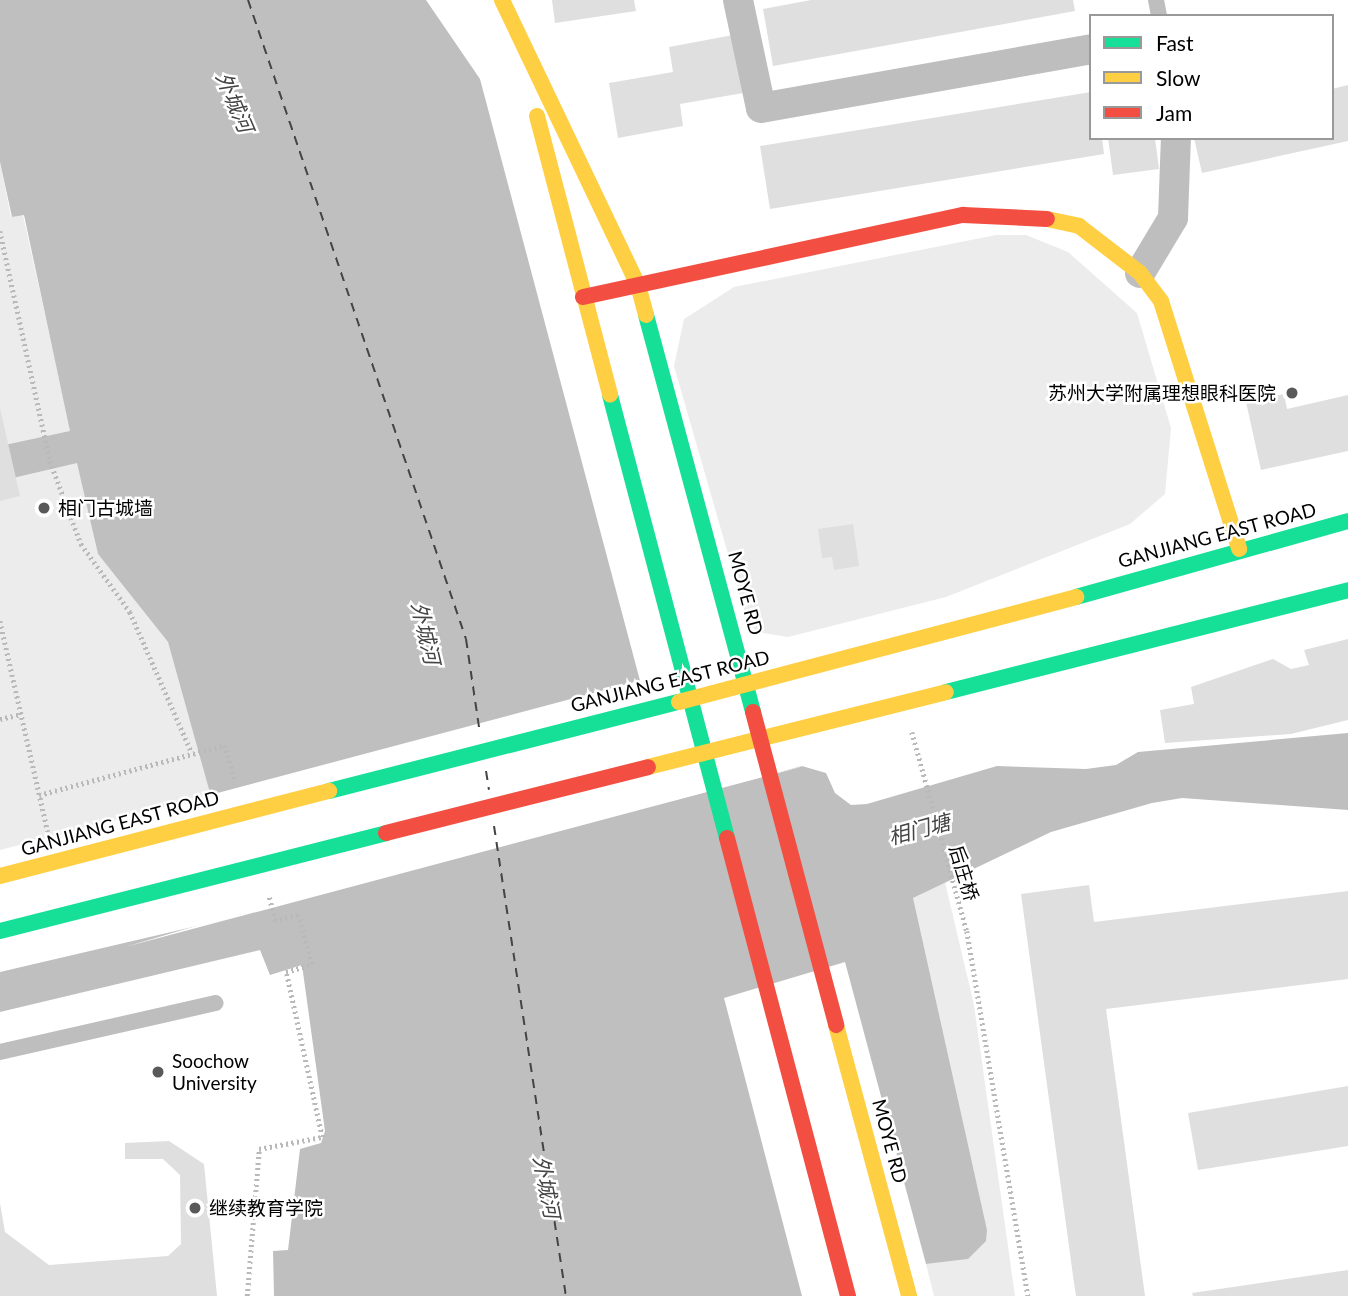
<!DOCTYPE html>
<meta charset="utf-8">
<style>
body{margin:0}
#map{position:relative;width:1348px;height:1296px;overflow:hidden;background:#fff;font-family:Lato,"Noto Sans SC",sans-serif}
div>[style]{position:absolute}
[style*='--x']{left:calc(var(--x)*1px);top:calc(var(--y)*1px);width:calc(var(--w)*1px);rotate:calc(var(--a)*1deg)}
.green>*{inset:0;background:#ececec}
.water>*{inset:0;background:#bfbfbf}
.pier>*{inset:0;background:#fff}
.ferry>*{height:2px;margin-top:-1px;transform-origin:0;background:repeating-linear-gradient(90deg,#444 0 9px,transparent 0 16px)}
.building>*{inset:0;background:#dfdfdf}
.path>*{height:4.5px;margin-top:-2.25px;transform-origin:0;background:repeating-linear-gradient(90deg,#b9b9b9 0 2px,transparent 0 5.5px)}
.lane>*{height:16px;margin:-8px;padding:0 8px;transform-origin:8px;border-radius:8px;background:#bebebe}
.street>*{height:30px;margin:-15px;padding:0 15px;transform-origin:15px;border-radius:15px;background:#bebebe}
.fast>*{height:16px;margin:-8px;padding:0 8px;transform-origin:8px;border-radius:8px;background:#16e098}
.slow>*{height:16px;margin:-8px;padding:0 8px;transform-origin:8px;border-radius:8px;background:#ffcf43}
.jam>*{height:16px;margin:-8px;padding:0 8px;transform-origin:8px;border-radius:8px;background:#f24e42}
.dots>*{width:19px;height:19px;translate:-50% -50%;box-sizing:border-box;border:4px solid #fff;border-radius:50%}
span{translate:-50% -50%;white-space:nowrap;text-align:center;line-height:1.15;-webkit-text-stroke:5px #fff;paint-order:stroke}
.poi-label{font-size:19px;color:#000}
.right{translate:-100% -50%;text-align:right}
.left{translate:0 -50%;text-align:left}
.street-label{font-size:19px;color:#000}
.water-label{font-size:21px;color:#444;font-style:italic}
.legend{position:absolute;left:1089px;top:14px;width:245px;height:126px;box-sizing:border-box;background:#fff;border:2px solid #999;margin:0;padding:9px 12px;list-style:none;font-size:21px;color:#000}
.legend li{display:flex;align-items:center;gap:14px;height:35px}
.legend b{width:35px;border:2px solid #999}
</style>
<div id="map">
<div class="green">
<i style="clip-path:polygon(0 162px,11px 217px,23px 215px,98px 554px,168px 642px,213px 795px,0 850px)"></i>
<i style="clip-path:polygon(996px 235px,1026px 235px,1068px 252px,1137px 313px,1171px 428px,1165px 494px,1130px 524px,946px 597px,788px 637px,757px 632px,747px 620px,674px 366px,684px 319px,734px 287px)"></i>
<i style="clip-path:polygon(945px 882px,974px 1005px,1015px 1296px,934px 1296px,926px 1264px,968px 1259px,910px 909px,913px 898px)"></i>
</div>
<div class="water">
<i style="clip-path:polygon(0 0,426px 0,480px 79px,672px 801px,802px 766px,826px 773px,835px 793px,851px 805px,867px 804px,997px 766px,1086px 769px,1116px 765px,1138px 752px,1348px 733px,1348px 810px,1182px 798px,1152px 803px,1051px 832px,913px 898px,987px 1230px,986px 1241px,968px 1259px,926px 1264px,845px 962px,724px 998px,802px 1296px,274px 1296px,273px 1251px,288px 1250px,300px 1149px,321px 1143px,325px 1131px,302px 965px,270px 975px,260px 950px,0 1012px,0 972px,244px 915px,168px 642px,98px 554px,77px 463px,0 481px,0 446px,70px 431px,24px 215px,12px 217px,0 162px)"></i>
</div>
<div class="pier">
<i style="clip-path:polygon(642px 680px,675px 797px,808px 765px,125px 947px,240px 913px,210px 795px)"></i>
</div>
<div class="ferry">
<i style="--x:248;--y:0;--w:675;--a:71.16"></i>
<i style="--x:466;--y:639;--w:96;--a:81.6"></i>
<i style="--x:486;--y:771;--w:19;--a:81"></i>
<i style="--x:494;--y:826;--w:475;--a:81.3"></i>
</div>
<div class="building">
<i style="clip-path:polygon(552px 0,634px 0,636px 11px,555px 23px)"></i>
<i style="clip-path:polygon(811px 0,1073px 0,1075px 11px,773px 66px,763px 9px)"></i>
<i style="clip-path:polygon(733px 35px,743px 93px,680px 104px,683px 126px,618px 138px,609px 83px,673px 72px,669px 47px)"></i>
<i style="clip-path:polygon(1348px 85px,1348px 141px,1202px 173px,1194px 138px,1332px 138px,1332px 89px)"></i>
<i style="clip-path:polygon(1091px 92px,1091px 138px,1102px 138px,1104px 154px,770px 209px,760px 146px)"></i>
<i style="clip-path:polygon(1108px 138px,1155px 138px,1159px 169px,1113px 175px)"></i>
<i style="clip-path:polygon(1284px 394px,1287px 409px,1348px 395px,1348px 451px,1261px 470px,1246px 402px)"></i>
<i style="clip-path:polygon(0 408px,20px 496px,0 501px)"></i>
<i style="clip-path:polygon(853px 524px,859px 566px,834px 570px,832px 557px,822px 558px,818px 529px)"></i>
<i style="clip-path:polygon(1348px 639px,1348px 720px,1291px 734px,1165px 743px,1160px 710px,1194px 704px,1191px 687px,1273px 659px,1291px 669px,1309px 665px,1304px 650px)"></i>
<i style="clip-path:polygon(1089px 885px,1094px 922px,1348px 891px,1348px 979px,1106px 1009px,1145px 1296px,1076px 1296px,1074px 1283px,1021px 894px)"></i>
<i style="clip-path:polygon(1348px 1086px,1348px 1146px,1198px 1170px,1188px 1113px)"></i>
<i style="clip-path:polygon(169px 1141px,204px 1164px,217px 1296px,0 1296px,0 1203px,5px 1232px,49px 1265px,168px 1256px,181px 1244px,180px 1175px,163px 1159px,125px 1159px,125px 1143px)"></i>
<i style="clip-path:polygon(1348px 1270px,1348px 1296px,1193px 1296px,1192px 1293px)"></i>
</div>
<div class="path">
<i style="--x:0;--y:231;--w:235;--a:77.7"></i>
<i style="--x:50;--y:461;--w:89;--a:69.5"></i>
<i style="--x:81;--y:544;--w:84;--a:54.2"></i>
<i style="--x:130;--y:612;--w:152;--a:66.3"></i>
<i style="--x:0;--y:621;--w:216;--a:77.2"></i>
<i style="--x:0;--y:719;--w:22;--a:-13"></i>
<i style="--x:912;--y:732;--w:206;--a:74.6"></i>
<i style="--x:967;--y:931;--w:370;--a:80.5"></i>
<i style="--x:39;--y:795;--w:193;--a:-15"></i>
<i style="--x:225;--y:745;--w:37;--a:74"></i>
<i style="--x:247;--y:1296;--w:147;--a:-85.3"></i>
<i style="--x:259;--y:1149;--w:64;--a:-10.8"></i>
<i style="--x:322;--y:1137;--w:169;--a:-102.3"></i>
<i style="--x:286;--y:972;--w:27;--a:-17"></i>
<i style="--x:312;--y:964;--w:51;--a:-105.9"></i>
<i style="--x:298;--y:915;--w:24;--a:165"></i>
<i style="--x:275;--y:921;--w:25;--a:-104"></i>
</div>
<div class="lane">
<i style="--x:1156;--y:0;--w:16;--a:79"></i>
<i style="--x:0;--y:1052;--w:221;--a:-12.8"></i>
</div>
<div class="street">
<i style="--x:738;--y:0;--w:110;--a:78"></i>
<i style="--x:761;--y:108;--w:335;--a:-10.1"></i>
<i style="--x:1140;--y:273;--w:64;--a:-59"></i>
<i style="--x:1173;--y:218;--w:80;--a:-87.9"></i>
</div>
<div class="fast">
<i style="--x:646;--y:315;--w:411;--a:74.9"></i>
<i style="--x:610;--y:395;--w:458;--a:75.2"></i>
<i style="--x:1076;--y:597;--w:282;--a:-15.6"></i>
<i style="--x:946;--y:692;--w:415;--a:-14.2"></i>
<i style="--x:329;--y:791;--w:361;--a:-14.3"></i>
<i style="--x:0;--y:931;--w:398;--a:-14.2"></i>
</div>
<div class="slow">
<i style="--x:502;--y:0;--w:316;--a:64.5"></i>
<i style="--x:638;--y:285;--w:31;--a:75"></i>
<i style="--x:537;--y:116;--w:288;--a:75.3"></i>
<i style="--x:1047;--y:219;--w:33;--a:12"></i>
<i style="--x:1079;--y:226;--w:77;--a:37.6"></i>
<i style="--x:1140;--y:273;--w:35;--a:53"></i>
<i style="--x:1161;--y:301;--w:260;--a:72.5"></i>
<i style="--x:679;--y:702;--w:411;--a:-14.8"></i>
<i style="--x:648;--y:767;--w:307;--a:-14.1"></i>
<i style="--x:0;--y:876;--w:340;--a:-14.5"></i>
<i style="--x:836;--y:1025;--w:281;--a:74.9"></i>
</div>
<div class="jam">
<i style="--x:583;--y:297;--w:389;--a:-12.2"></i>
<i style="--x:963;--y:215;--w:84;--a:2.7"></i>
<i style="--x:753;--y:712;--w:324;--a:75.1"></i>
<i style="--x:386;--y:833;--w:270;--a:-14.1"></i>
<i style="--x:727;--y:838;--w:474;--a:75.2"></i>
</div>
<div class="dots">
<i style="left:1292px;top:393px;background:#595959"></i>
<i style="left:44px;top:508px;background:#595959"></i>
<i style="left:158px;top:1072px;background:#595959"></i>
<i style="left:195px;top:1208px;background:#595959"></i>
</div>
<div class="poi-label">
<span class="right" style="left:1276px;top:393px">苏州大学附属理想眼科医院</span>
<span class="left" style="left:58px;top:508px">相门古城墙</span>
<span class="left" style="left:172px;top:1072px">Soochow<br>University</span>
<span class="left" style="left:209px;top:1208px">继续教育学院</span>
</div>
<div class="street-label">
<span style="left:1217px;top:535px;rotate:-15deg">GANJIANG EAST ROAD</span>
<span style="left:746px;top:593px;rotate:75deg">MOYE RD</span>
<span style="left:670px;top:681px;rotate:-14deg">GANJIANG EAST ROAD</span>
<span style="left:120px;top:823px;rotate:-15deg">GANJIANG EAST ROAD</span>
<span style="left:964px;top:873px;rotate:73deg">后庄桥</span>
<span style="left:890px;top:1141px;rotate:75deg">MOYE RD</span>
</div>
<div class="water-label">
<span style="left:235px;top:102px;rotate:67deg">外城河</span>
<span style="left:426px;top:633px;rotate:77deg">外城河</span>
<span style="left:919px;top:829px;rotate:-15deg">相门塘</span>
<span style="left:547px;top:1187px;rotate:79deg">外城河</span>
</div>
<ul class="legend">
<li><b style="height:9px;background:#16e098"></b>Fast</li>
<li><b style="height:9px;background:#ffcf43"></b>Slow</li>
<li><b style="height:9px;background:#f24e42"></b>Jam</li>
</ul>
</div>
